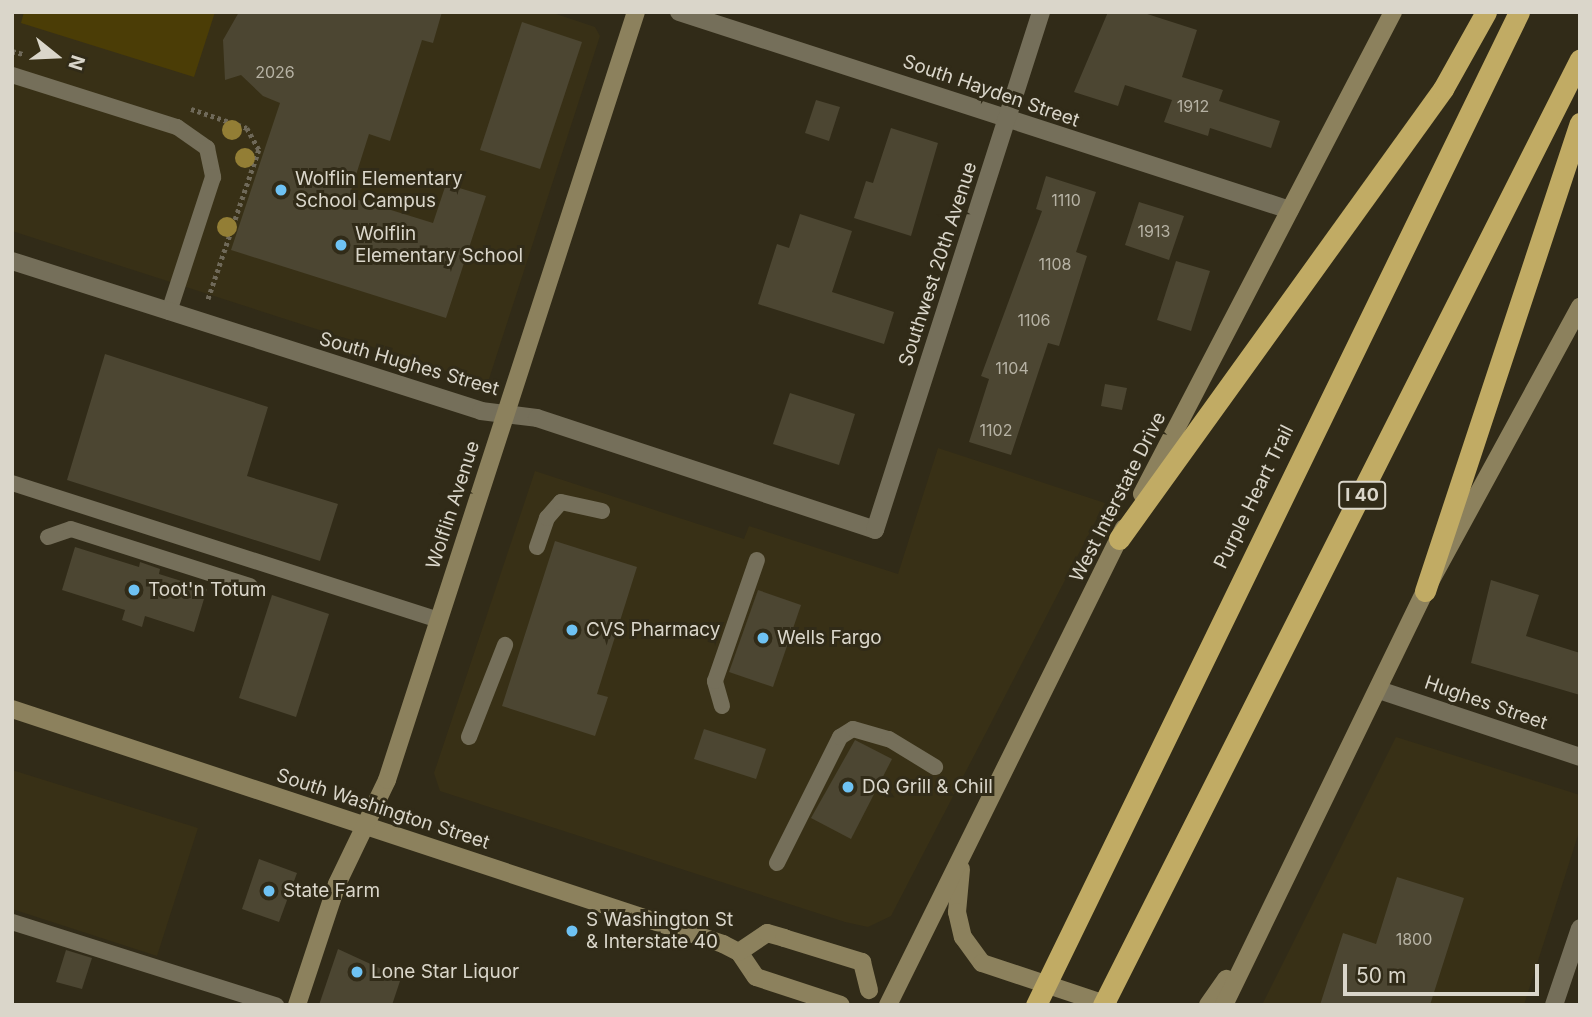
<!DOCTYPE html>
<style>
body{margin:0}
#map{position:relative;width:1592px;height:1017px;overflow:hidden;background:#312b18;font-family:Inter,sans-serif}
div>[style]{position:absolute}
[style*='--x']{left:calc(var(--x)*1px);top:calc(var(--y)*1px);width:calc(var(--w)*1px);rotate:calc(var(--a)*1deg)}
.built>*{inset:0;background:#383016}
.green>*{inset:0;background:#4b3d06}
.building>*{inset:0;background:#4c4632}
.path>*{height:4.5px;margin-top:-2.25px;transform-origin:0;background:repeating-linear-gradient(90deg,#6f6959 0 3.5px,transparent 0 7px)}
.lane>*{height:16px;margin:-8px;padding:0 8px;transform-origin:8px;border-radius:8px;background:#756f5a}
.street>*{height:18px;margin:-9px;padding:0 9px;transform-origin:9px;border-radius:9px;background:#756f5a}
.secondary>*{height:18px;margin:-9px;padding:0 9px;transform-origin:9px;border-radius:9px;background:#8c815d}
.highway>*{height:21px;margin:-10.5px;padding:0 10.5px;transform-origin:10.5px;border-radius:10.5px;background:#c1ab64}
.trees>*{width:20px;height:20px;margin:-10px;border-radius:50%;background:#937e35}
.dots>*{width:19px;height:19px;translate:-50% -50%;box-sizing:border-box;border:4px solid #312b18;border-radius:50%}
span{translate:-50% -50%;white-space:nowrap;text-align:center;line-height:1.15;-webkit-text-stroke:6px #312b18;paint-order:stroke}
.number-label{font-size:16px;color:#b6b2a4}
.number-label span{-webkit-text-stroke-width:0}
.shield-label span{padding:2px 5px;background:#312b18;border:2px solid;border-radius:5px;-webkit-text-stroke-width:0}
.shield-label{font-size:18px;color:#dad6ca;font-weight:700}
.street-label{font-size:19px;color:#dad6ca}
.poi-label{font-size:19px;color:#dad6ca}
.left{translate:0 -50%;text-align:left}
.frame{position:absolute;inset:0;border:14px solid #dad6ca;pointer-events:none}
.north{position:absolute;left:21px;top:21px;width:70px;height:70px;-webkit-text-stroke:5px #312b18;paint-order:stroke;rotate:108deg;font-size:19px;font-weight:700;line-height:28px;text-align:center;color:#dad6ca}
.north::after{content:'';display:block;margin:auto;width:24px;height:32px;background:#dad6ca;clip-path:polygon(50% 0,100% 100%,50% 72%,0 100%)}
.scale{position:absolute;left:1343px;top:964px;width:196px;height:32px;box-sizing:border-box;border:4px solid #dad6ca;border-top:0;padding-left:9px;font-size:21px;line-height:24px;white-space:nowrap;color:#dad6ca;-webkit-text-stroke:5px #312b18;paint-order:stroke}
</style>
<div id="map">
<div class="built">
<i style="clip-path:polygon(12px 12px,550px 12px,595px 27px,600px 36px,489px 379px,481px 382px,12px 231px)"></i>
<i style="clip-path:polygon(938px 448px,1105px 503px,891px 916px,868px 927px,845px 922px,440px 791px,434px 773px,535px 471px,744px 539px,749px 526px,898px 574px)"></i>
<i style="clip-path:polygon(1396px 737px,1580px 795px,1580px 829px,1524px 1005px,1262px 1005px)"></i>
<i style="clip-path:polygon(12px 770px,198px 828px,157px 956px,12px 909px)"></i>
</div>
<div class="green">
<i style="clip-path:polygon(24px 12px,215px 12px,194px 77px,21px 23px)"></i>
</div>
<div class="building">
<i style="clip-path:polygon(239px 12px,442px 12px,433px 43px,422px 40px,390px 141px,369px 134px,349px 197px,433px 223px,446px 184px,486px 196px,446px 318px,231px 250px,280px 103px,263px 96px,241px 75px,225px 80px,223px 40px)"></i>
<i style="clip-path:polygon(1108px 12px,1141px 12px,1197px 30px,1182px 77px,1223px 90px,1219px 101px,1280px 121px,1271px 148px,1210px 128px,1208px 136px,1164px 122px,1172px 100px,1125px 85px,1118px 106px,1074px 92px)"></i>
<i style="clip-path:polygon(522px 22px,582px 42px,540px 169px,480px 150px)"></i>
<i style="clip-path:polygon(816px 100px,840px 107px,829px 141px,805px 133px)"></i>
<i style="clip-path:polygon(891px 128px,938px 143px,911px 236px,854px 218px,866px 181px,873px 183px)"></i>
<i style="clip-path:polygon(1046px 176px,1096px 192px,1076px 252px,1087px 256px,1059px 346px,1048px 343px,1011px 455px,969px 442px,989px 379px,981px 376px,1042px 211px,1036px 209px)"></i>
<i style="clip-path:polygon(1139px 202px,1184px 216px,1169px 260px,1125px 245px)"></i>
<i style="clip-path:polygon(800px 214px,852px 231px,832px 292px,894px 312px,884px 344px,758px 304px,777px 244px,789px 248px)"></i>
<i style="clip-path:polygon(1176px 261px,1210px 271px,1191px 331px,1157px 320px)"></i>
<i style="clip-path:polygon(105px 354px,268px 407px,247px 476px,338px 504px,320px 561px,67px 480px)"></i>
<i style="clip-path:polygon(1105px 384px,1127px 388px,1122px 410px,1101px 406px)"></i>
<i style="clip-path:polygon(790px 393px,855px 414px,839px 465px,773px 444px)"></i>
<i style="clip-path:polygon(555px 541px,637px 567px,597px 694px,608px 697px,595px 736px,502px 706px)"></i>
<i style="clip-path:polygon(75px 547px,139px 567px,140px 562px,160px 569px,159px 574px,207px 589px,194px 632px,145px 616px,142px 627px,122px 620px,125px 610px,62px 590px)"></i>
<i style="clip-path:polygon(1491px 580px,1539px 595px,1526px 636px,1580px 653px,1580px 695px,1471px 663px)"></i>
<i style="clip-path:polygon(758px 590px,801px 605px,773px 687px,729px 672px)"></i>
<i style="clip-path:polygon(272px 595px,329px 614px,296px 717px,239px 698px)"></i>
<i style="clip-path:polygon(704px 729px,766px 749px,756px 779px,694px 759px)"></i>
<i style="clip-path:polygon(855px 740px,892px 759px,851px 839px,811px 818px)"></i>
<i style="clip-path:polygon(259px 859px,297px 873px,279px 922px,242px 909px)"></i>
<i style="clip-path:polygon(1397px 877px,1464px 898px,1430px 1005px,1320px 1005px,1343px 933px,1376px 944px)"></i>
<i style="clip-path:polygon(338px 949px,401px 978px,392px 1005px,319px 1005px)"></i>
<i style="clip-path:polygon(66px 950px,92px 958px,82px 989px,56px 982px)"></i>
</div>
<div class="path">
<i style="--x:12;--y:51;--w:11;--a:15"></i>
<i style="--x:191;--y:109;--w:59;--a:18.7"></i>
<i style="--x:247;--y:128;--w:25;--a:61"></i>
<i style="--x:259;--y:150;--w:158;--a:108.8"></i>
</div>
<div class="lane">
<i style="--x:12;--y:75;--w:173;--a:17.5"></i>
<i style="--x:177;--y:127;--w:37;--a:35"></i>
<i style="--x:207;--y:148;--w:30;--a:78"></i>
<i style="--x:213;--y:177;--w:142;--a:108.1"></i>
<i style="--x:12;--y:483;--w:447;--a:17.8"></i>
<i style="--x:48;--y:537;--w:24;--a:-19"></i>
<i style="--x:71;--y:529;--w:188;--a:17.7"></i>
<i style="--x:537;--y:547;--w:31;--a:-71"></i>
<i style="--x:547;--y:518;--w:21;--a:-49"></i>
<i style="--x:561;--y:502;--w:42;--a:12.4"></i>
<i style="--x:722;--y:706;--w:26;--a:-106"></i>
<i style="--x:715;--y:681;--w:128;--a:-70.9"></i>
<i style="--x:469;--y:737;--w:99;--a:-68.6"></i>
<i style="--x:777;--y:863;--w:141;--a:-63.4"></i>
<i style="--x:840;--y:737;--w:15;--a:-32"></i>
<i style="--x:853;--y:729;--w:37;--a:16"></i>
<i style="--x:889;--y:739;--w:54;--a:31.3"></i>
<i style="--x:12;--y:922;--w:277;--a:17.5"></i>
</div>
<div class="street">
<i style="--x:679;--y:12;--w:642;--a:17.96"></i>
<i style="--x:12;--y:261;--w:492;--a:17.7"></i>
<i style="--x:481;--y:411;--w:56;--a:7.1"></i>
<i style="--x:537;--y:418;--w:356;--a:18.3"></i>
<i style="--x:875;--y:530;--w:544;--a:-72.23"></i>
<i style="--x:1379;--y:690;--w:212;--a:18.4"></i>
<i style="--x:1554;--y:1005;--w:81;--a:-71.3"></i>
</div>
<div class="secondary">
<i style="--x:1142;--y:494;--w:543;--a:-62.49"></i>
<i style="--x:12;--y:709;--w:749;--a:18.29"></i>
<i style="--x:723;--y:944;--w:18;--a:27"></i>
<i style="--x:739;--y:952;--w:30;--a:56"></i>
<i style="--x:756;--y:977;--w:89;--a:18.2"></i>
<i style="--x:961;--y:869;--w:43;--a:95.3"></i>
<i style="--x:957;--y:912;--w:26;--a:77"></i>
<i style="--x:963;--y:937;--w:32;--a:54"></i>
<i style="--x:982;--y:963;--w:133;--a:18.4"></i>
<i style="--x:739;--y:952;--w:34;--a:-34"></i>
<i style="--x:767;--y:933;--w:18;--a:16"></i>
<i style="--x:784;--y:938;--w:82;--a:17.1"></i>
<i style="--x:862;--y:962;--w:29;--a:76"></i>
<i style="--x:297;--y:1005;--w:127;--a:-71.7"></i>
<i style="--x:337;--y:884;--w:115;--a:-64.3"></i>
<i style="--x:387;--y:780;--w:807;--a:-72.04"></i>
<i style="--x:888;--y:1005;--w:532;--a:-63.68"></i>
<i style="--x:1208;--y:1005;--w:32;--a:-55"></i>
<i style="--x:1224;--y:1005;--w:460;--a:-64.1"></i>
<i style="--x:1425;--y:591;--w:324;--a:-61.4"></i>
</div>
<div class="highway">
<i style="--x:1119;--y:539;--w:555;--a:-54.25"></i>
<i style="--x:1443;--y:89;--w:88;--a:-60.8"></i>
<i style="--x:1425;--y:591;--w:493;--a:-71.7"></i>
<i style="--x:1036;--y:1005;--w:1104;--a:-64.06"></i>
<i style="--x:1103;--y:1005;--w:1059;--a:-63.24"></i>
</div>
<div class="trees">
<i style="left:232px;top:130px"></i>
<i style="left:245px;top:158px"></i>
<i style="left:227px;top:227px"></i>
</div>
<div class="dots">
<i style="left:281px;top:190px;background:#6ec2f3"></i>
<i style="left:341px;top:245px;background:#6ec2f3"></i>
<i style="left:134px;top:590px;background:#6ec2f3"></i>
<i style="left:572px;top:630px;background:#6ec2f3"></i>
<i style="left:763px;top:638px;background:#6ec2f3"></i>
<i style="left:848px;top:787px;background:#6ec2f3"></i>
<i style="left:269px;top:891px;background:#6ec2f3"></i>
<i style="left:572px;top:931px;background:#6ec2f3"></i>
<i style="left:357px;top:972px;background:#6ec2f3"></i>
</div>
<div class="number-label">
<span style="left:275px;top:72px">2026</span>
<span style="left:1193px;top:106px">1912</span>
<span style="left:1066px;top:200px">1110</span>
<span style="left:1154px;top:231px">1913</span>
<span style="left:1055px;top:264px">1108</span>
<span style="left:1034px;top:320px">1106</span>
<span style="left:1012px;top:368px">1104</span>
<span style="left:996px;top:430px">1102</span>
<span style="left:1414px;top:939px">1800</span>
</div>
<div class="shield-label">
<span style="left:1362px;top:495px">I 40</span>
</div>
<div class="street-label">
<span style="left:991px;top:91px;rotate:19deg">South Hayden Street</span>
<span style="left:938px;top:264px;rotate:-72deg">Southwest 20th Avenue</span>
<span style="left:409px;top:364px;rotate:16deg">South Hughes Street</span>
<span style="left:1118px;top:497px;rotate:-63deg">West Interstate Drive</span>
<span style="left:1254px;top:497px;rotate:-64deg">Purple Heart Trail</span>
<span style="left:453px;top:505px;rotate:-72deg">Wolflin Avenue</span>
<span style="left:1486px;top:703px;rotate:19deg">Hughes Street</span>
<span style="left:383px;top:809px;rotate:18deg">South Washington Street</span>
</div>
<div class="poi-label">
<span class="left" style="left:295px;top:190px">Wolflin Elementary<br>School Campus</span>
<span class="left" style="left:355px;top:245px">Wolflin<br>Elementary School</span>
<span class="left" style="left:148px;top:590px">Toot'n Totum</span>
<span class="left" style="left:586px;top:630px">CVS Pharmacy</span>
<span class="left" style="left:777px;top:638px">Wells Fargo</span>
<span class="left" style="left:862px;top:787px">DQ Grill &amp; Chill</span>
<span class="left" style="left:283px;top:891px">State Farm</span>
<span class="left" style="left:586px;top:931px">S Washington St<br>&amp; Interstate 40</span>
<span class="left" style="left:371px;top:972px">Lone Star Liquor</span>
</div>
<div class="frame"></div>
<div class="north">N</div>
<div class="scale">50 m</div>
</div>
